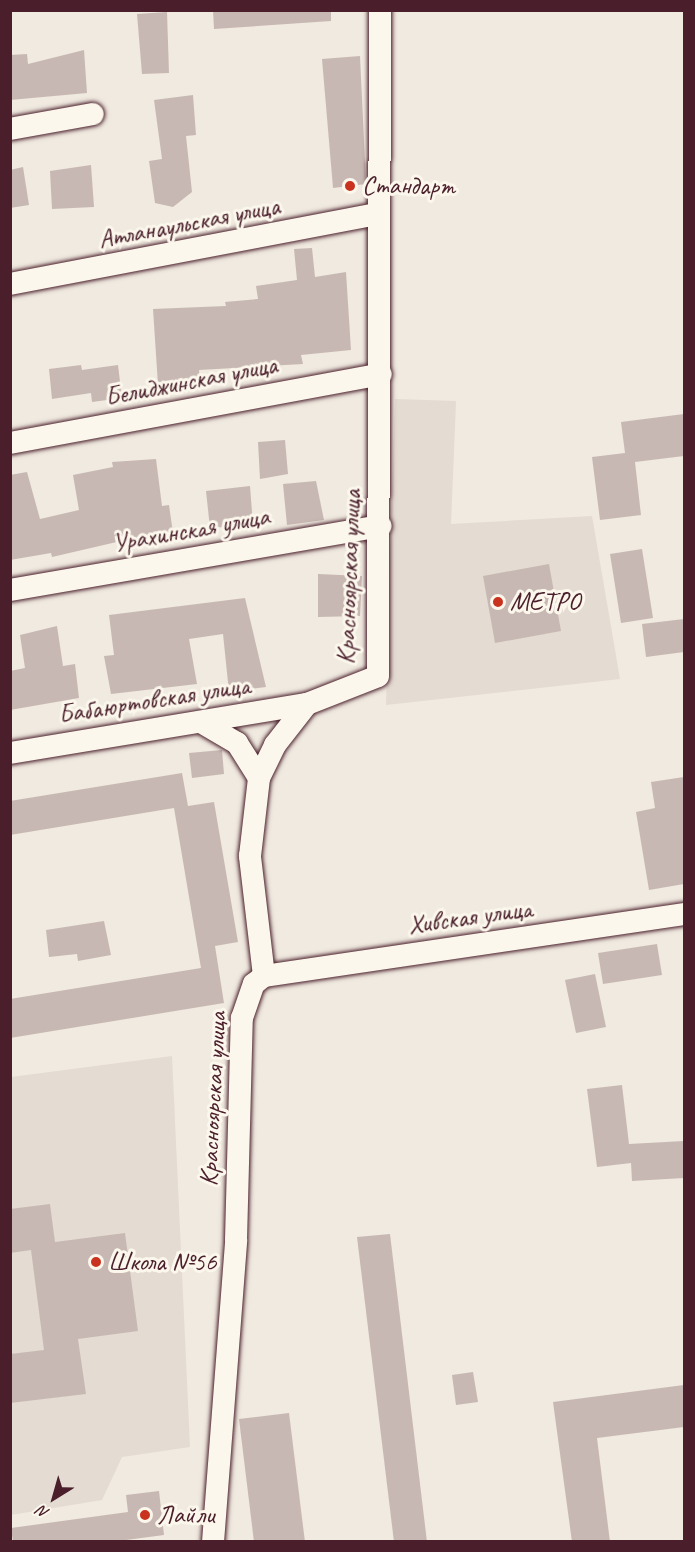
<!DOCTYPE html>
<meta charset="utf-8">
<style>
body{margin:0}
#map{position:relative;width:695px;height:1552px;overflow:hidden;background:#f0eae0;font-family:Caveat,sans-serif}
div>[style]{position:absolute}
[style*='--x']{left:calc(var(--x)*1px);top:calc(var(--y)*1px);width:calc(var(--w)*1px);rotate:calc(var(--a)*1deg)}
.built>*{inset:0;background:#e4dbd2}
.building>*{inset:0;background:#c8b8b3}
.roads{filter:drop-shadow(0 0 2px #4a1f2b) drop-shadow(0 0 2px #4a1f2b)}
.minor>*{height:22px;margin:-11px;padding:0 11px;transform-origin:11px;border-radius:11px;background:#fbf7ec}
.dots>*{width:16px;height:16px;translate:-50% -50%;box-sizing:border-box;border:3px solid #fbf7ec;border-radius:50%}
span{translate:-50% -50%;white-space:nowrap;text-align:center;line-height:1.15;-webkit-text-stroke:6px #fbf7ec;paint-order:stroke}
.poi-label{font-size:26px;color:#4a1f2b}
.left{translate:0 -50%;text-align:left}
.street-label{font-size:26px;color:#4a1f2b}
.frame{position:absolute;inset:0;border:12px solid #4a1f2b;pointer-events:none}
.north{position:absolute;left:24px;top:1468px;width:60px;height:60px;-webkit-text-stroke:4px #fbf7ec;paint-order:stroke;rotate:217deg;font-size:16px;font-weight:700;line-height:24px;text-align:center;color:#4a1f2b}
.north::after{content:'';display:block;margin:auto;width:21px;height:27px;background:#4a1f2b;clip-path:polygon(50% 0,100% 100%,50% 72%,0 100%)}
</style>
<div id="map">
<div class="built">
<i style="clip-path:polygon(395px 399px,456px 401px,451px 524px,592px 516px,620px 679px,386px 705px)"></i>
<i style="clip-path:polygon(172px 1056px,190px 1447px,122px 1457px,102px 1500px,11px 1515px,11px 1077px)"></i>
</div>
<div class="building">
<i style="clip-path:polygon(213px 10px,331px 10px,331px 21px,214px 29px)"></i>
<i style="clip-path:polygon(167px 12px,169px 73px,142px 74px,137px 14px)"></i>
<i style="clip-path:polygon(84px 50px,87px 93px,10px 100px,10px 55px,27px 54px,28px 64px)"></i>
<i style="clip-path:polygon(360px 56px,366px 184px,333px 188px,322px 59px)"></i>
<i style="clip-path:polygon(193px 95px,196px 135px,186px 136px,192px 192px,173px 207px,155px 203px,149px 161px,162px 159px,154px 100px)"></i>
<i style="clip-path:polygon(91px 165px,94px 207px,52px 209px,50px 171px)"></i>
<i style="clip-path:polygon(23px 167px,29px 205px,10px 208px,10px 170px)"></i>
<i style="clip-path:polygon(312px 248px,315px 277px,346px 272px,351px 350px,301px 355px,303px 364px,199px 370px,200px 379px,158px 385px,153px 309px,226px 306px,225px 302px,258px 299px,256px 286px,297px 280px,294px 249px)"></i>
<i style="clip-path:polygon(81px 365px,82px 370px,118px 365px,122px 398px,92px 402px,91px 393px,52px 399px,49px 369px)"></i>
<i style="clip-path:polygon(684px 414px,684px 456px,635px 462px,641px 515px,600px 520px,592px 457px,625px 453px,621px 422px)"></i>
<i style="clip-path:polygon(285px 440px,288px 474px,260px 479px,258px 442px)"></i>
<i style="clip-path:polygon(156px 459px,162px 506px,169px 505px,174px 540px,136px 546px,134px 538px,52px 557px,51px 553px,10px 560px,10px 475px,27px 472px,40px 519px,79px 510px,73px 475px,113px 467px,112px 462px)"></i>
<i style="clip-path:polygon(316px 481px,324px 520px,287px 525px,283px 484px)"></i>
<i style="clip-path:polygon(250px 486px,253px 525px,210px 528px,206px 491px)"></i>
<i style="clip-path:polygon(642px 549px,653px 618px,621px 623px,610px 554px)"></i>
<i style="clip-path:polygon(549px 564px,561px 631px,495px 643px,483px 576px)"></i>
<i style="clip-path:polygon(318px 574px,362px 576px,360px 616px,318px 617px)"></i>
<i style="clip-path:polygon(245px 598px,266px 687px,229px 692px,223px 634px,189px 639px,197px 684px,111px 694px,104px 656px,114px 655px,109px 615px)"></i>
<i style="clip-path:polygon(684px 619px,684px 652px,646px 657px,642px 624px)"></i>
<i style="clip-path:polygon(57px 626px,63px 666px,75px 664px,79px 698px,10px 710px,10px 671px,25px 668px,20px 635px)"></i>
<i style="clip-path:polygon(222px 750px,224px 774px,192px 778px,189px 753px)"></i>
<i style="clip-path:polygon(182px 773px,188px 806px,214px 802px,238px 942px,215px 946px,224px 1003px,10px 1038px,10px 999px,201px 968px,174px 808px,10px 835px,10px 801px)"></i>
<i style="clip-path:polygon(684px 777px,684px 884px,649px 890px,636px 812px,655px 808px,651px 782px)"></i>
<i style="clip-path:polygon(104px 921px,111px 955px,78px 961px,77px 954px,49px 957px,46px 930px)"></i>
<i style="clip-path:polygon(657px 944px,662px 975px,603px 984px,598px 953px)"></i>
<i style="clip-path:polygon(595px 974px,606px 1027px,576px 1033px,565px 980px)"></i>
<i style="clip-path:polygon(622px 1085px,629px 1144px,684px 1141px,684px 1178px,632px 1181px,631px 1163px,597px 1167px,587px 1089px)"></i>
<i style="clip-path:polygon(50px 1204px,55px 1242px,125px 1233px,138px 1331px,78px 1339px,86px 1394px,10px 1403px,10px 1354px,44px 1350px,31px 1250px,10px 1253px,10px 1209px)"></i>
<i style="clip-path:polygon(390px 1234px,427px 1542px,394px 1542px,357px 1237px)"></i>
<i style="clip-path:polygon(473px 1372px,478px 1402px,456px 1405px,452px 1375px)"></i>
<i style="clip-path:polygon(684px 1385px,684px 1427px,597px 1438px,610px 1542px,572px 1542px,553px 1402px)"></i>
<i style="clip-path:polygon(289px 1413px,305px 1542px,254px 1542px,239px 1419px)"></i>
<i style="clip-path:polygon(159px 1491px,164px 1535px,111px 1542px,13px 1542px,11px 1528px,128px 1512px,126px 1495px)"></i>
</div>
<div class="roads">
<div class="minor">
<i style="--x:10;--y:129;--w:84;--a:-10.2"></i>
<i style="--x:10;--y:284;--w:375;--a:-10.8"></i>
<i style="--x:10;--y:443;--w:377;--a:-10.5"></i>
<i style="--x:10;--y:590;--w:376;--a:-9.8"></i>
<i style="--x:201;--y:722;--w:42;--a:30.3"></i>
<i style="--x:237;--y:743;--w:41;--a:57.8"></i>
<i style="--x:10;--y:753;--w:301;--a:-9.4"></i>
<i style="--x:264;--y:976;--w:425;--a:-8.4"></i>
<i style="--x:213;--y:1542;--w:303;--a:-85.6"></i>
<i style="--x:236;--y:1240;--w:222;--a:-88.5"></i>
<i style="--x:242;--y:1018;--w:36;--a:-71"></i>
<i style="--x:254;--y:984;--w:13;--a:-39"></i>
<i style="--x:264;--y:976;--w:121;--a:-96.7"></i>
<i style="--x:250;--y:856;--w:79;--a:-83.4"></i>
<i style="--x:259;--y:778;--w:37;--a:-64"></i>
<i style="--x:275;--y:745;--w:52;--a:-52"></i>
<i style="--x:307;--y:704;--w:76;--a:-21.5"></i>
<i style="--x:378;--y:676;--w:666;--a:-89.83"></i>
</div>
</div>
<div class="dots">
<i style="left:350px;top:186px;background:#c8321e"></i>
<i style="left:498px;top:602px;background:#c8321e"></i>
<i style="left:96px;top:1262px;background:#c8321e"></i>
<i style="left:145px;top:1515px;background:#c8321e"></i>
</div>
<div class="poi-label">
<span class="left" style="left:362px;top:186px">Стандарт</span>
<span class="left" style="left:510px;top:602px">МЕТРО</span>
<span class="left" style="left:108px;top:1262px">Школа №56</span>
<span class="left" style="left:157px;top:1515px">Лайли</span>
</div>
<div class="street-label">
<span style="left:189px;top:223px;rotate:-11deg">Атланаульская улица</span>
<span style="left:191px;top:381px;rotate:-11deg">Белиджинская улица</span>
<span style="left:191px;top:530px;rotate:-10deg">Урахинская улица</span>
<span style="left:349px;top:577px;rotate:-88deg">Красноярская улица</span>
<span style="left:154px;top:700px;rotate:-9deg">Бабаюртовская улица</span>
<span style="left:470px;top:917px;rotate:-8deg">Хивская улица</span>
<span style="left:213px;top:1099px;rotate:-87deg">Красноярская улица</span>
</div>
<div class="frame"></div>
<div class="north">N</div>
</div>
